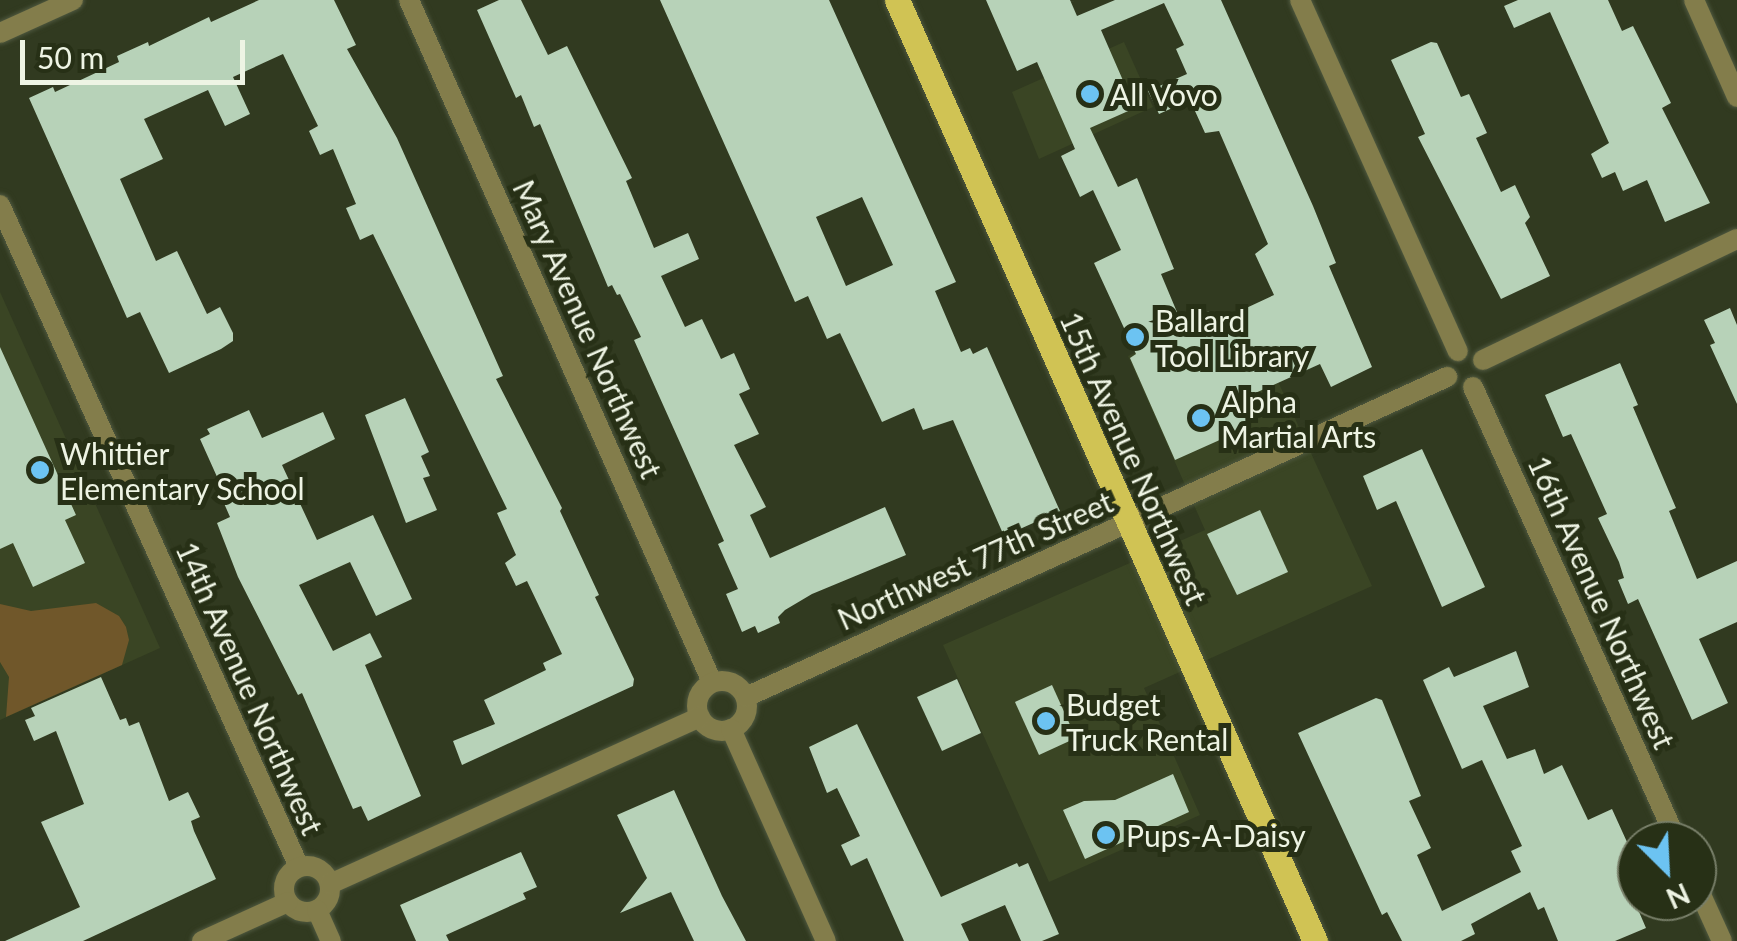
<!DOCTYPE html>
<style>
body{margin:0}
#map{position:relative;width:1737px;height:941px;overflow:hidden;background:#313a20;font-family:Lato,sans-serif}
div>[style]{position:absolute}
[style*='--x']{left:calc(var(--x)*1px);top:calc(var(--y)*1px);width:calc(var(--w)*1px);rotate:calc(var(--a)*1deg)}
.built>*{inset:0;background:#3a4524}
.green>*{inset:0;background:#70572a}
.building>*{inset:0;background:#b7d2b8}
.roads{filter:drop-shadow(0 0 2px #4f583f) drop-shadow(0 0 2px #4f583f)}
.minor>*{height:20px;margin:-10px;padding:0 10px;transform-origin:10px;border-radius:10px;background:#837d4b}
.minor>.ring{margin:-10px;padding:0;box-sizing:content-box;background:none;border:20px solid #837d4b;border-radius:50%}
.primary>*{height:25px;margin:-12.5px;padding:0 12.5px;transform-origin:12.5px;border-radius:12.5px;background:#d0c354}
.dots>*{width:28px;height:28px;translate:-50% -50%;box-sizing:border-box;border:5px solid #273016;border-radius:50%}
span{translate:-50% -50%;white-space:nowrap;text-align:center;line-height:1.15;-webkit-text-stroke:10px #273016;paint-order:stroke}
.poi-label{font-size:30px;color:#eef4e4}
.left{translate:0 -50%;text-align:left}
.street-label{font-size:30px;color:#eef4e4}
.north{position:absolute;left:1617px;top:821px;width:100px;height:100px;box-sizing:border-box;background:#273016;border:2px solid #777e68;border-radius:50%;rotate:156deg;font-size:28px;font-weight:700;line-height:40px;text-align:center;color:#eef4e4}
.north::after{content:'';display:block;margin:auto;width:35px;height:45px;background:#6cc3f2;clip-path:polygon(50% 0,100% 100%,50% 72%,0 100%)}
.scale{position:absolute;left:20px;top:40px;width:225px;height:45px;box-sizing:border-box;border:5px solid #eef4e4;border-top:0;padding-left:12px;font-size:30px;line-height:35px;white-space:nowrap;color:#eef4e4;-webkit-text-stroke:8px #273016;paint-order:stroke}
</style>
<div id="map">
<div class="built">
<i style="clip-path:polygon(1124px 42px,1153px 107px,1039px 159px,1012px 92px)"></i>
<i style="clip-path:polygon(0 292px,160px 648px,0 720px)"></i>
<i style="clip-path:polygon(1149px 347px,1265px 353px,1372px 586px,1144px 688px,1200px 815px,1049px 882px,943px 645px,1205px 530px,1128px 356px)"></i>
</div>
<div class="green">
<i style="clip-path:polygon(96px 603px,119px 616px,126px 627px,129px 640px,122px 665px,6px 717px,9px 677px,0 662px,0 604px,31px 611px)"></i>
</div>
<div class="building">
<i style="clip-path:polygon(259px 0,334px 0,356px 45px,347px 49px,397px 138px,503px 376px,496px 379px,562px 508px,560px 511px,599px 595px,595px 597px,634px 679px,633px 686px,462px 765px,453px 741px,495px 724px,484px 700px,546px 670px,543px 663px,562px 654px,527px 581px,516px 586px,505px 563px,516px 555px,497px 513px,507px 509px,373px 234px,360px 240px,346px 208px,356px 204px,333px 149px,320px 155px,309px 131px,318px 126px,283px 54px,233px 77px,250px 114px,225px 126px,208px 90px,144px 119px,163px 159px,120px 179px,156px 261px,177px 251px,207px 314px,220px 307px,233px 333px,233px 341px,221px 349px,169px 373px,140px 312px,127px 318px,29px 98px,53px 87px,55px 92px,119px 62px,117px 56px,148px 42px,149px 46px,209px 17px,211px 22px)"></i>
<i style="clip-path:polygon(499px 0,521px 0,548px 55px,567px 46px,632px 178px,626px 181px,654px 248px,688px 233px,699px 259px,661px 276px,685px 327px,702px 319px,721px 359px,734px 353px,750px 389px,739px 394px,759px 434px,734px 445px,766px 507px,750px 515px,770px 558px,885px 507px,906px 555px,812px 594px,785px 610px,778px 617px,780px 623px,758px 633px,755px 626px,742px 632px,726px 594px,738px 589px,718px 544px,724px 541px,634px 340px,641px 337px,620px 294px,617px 295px,612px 285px,608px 287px,540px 124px,534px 127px,521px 95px,516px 98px,477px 10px)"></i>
<i style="clip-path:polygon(evenodd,660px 0,829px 0,956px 282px,935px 291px,961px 352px,970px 348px,973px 354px,987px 347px,1060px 511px,1004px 536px,953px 420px,923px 430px,914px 408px,882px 422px,840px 333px,827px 339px,808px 296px,795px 302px,660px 0,862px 197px,893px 265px,846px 286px,816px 217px,862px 197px)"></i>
<i style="clip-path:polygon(evenodd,986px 0,1070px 0,1077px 16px,1115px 0,1221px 0,1313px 206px,1336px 263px,1329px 266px,1372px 367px,1331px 387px,1320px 364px,1253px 394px,1239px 403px,1251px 426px,1175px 460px,1130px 358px,1136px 354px,1094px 263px,1121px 250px,1093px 190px,1080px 197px,1061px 156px,1075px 149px,1037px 62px,1017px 71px,986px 0,1164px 3px,1184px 45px,1176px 49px,1187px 74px,1148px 91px,1159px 114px,1190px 100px,1205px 133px,1219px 131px,1268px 244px,1255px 254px,1274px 295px,1214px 323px,1209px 311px,1182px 324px,1161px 274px,1174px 269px,1137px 178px,1118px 187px,1090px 128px,1135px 108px,1101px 30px,1164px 3px)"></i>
<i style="clip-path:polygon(1518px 0,1608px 0,1622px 31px,1633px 26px,1671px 103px,1662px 108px,1710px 203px,1665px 222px,1647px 180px,1623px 191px,1615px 172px,1602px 178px,1591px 154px,1609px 143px,1550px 12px,1514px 28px,1504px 6px)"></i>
<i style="clip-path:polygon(1431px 42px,1437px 43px,1461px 97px,1469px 94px,1487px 133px,1476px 138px,1501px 192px,1515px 185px,1530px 217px,1525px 223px,1550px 276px,1501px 299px,1418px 137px,1425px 134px,1391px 60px)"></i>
<i style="clip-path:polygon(1730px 308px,1737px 325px,1737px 404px,1710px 345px,1715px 343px,1704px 320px)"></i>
<i style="clip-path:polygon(0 347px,76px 515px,65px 520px,85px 563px,33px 587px,13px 543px,0 549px)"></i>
<i style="clip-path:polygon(1620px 363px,1638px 405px,1633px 407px,1676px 508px,1669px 511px,1697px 579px,1737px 561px,1737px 622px,1699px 639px,1728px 703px,1692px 720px,1638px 599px,1628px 604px,1618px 580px,1624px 578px,1619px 562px,1598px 518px,1607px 514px,1571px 434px,1563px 437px,1545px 395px)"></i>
<i style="clip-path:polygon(405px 398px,429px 452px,421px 456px,430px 476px,423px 478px,437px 510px,406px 523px,365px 415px)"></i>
<i style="clip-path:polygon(249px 410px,262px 438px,323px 412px,335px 439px,282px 465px,317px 540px,373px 515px,412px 599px,376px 616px,350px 562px,299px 585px,333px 651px,370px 633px,382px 657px,365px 665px,421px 796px,368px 821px,361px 806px,353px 809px,302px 693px,298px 695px,238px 577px,217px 523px,230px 517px,223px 501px,227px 499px,200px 439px,210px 434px,207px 429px)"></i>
<i style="clip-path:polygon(1422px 449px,1485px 587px,1442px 607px,1396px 501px,1377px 510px,1363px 476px)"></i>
<i style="clip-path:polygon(1260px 510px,1288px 572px,1237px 595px,1207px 534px)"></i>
<i style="clip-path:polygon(1516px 651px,1529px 687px,1483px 706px,1507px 759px,1535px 749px,1544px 774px,1562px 765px,1588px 820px,1612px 809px,1637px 864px,1637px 871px,1624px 877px,1646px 928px,1615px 941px,1558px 941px,1544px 907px,1538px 910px,1530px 892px,1471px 924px,1475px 934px,1461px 941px,1402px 941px,1387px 912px,1382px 915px,1298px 733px,1376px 698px,1382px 700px,1421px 796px,1409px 801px,1431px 848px,1417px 855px,1442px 911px,1521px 872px,1511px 851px,1522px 846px,1482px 760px,1462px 769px,1423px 680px,1449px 667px,1454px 677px)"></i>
<i style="clip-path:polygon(101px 677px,120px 720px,126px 718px,129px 726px,139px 722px,169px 801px,188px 792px,200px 817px,191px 821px,194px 831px,216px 879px,83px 941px,5px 941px,80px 907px,41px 822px,84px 804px,56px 731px,34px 741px,25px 720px,35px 716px,31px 708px)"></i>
<i style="clip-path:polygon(957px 679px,981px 733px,942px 751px,917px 697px)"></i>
<i style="clip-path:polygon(1052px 685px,1076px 738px,1039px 755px,1015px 702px)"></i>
<i style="clip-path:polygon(857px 724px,941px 897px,1017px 863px,1019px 867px,1028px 863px,1059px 934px,1042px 941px,1021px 941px,1005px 905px,961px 924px,969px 941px,904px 941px,867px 858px,851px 866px,841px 845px,860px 836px,837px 788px,827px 793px,809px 747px)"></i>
<i style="clip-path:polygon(1173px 774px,1189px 812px,1085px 859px,1063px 810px,1084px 801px,1115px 800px)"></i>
<i style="clip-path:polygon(674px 790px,722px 896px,746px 941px,694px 941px,671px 892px,620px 913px,647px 878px,617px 815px)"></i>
<i style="clip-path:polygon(521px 852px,537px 887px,523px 893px,526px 899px,446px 935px,449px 941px,416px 941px,400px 905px)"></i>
</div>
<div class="roads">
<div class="minor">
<i style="--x:409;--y:0;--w:746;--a:66.05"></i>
<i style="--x:1300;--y:0;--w:385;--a:65.8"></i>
<i style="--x:1694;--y:0;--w:106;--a:66.1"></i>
<i style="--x:0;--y:33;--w:80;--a:-24.3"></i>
<i style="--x:0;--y:205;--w:726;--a:65.69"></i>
<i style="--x:1483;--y:360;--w:281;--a:-25.5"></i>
<i style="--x:1473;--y:387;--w:498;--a:65.8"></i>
<i class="ring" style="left:697px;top:681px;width:30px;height:30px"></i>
<i style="--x:746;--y:697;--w:771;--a:-24.54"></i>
<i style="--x:731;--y:729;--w:232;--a:65.9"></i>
<i class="ring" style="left:284px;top:866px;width:26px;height:26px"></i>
<i style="--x:330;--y:884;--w:406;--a:-24.3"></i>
<i style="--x:1697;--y:886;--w:60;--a:65.6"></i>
<i style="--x:317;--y:910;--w:34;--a:66"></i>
<i style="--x:202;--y:941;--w:94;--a:-24.4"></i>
</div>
<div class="primary">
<i style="--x:897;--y:0;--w:1030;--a:66.05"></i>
</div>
</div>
<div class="dots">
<i style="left:1090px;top:94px;background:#6cc3f2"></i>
<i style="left:1135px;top:337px;background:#6cc3f2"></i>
<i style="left:1201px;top:418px;background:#6cc3f2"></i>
<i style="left:40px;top:470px;background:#6cc3f2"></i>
<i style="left:1046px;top:721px;background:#6cc3f2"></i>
<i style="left:1106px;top:835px;background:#6cc3f2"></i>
</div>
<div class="poi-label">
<span class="left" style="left:1110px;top:94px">All Vovo</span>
<span class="left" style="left:1155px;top:337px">Ballard<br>Tool Library</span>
<span class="left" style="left:1221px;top:418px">Alpha<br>Martial Arts</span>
<span class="left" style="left:60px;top:470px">Whittier<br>Elementary School</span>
<span class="left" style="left:1066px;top:721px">Budget<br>Truck Rental</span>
<span class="left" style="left:1126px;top:835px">Pups-A-Daisy</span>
</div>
<div class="street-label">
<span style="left:588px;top:329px;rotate:66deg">Mary Avenue Northwest</span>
<span style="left:1134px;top:458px;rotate:66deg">15th Avenue Northwest</span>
<span style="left:975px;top:560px;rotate:-24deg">Northwest 77th Street</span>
<span style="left:1602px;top:602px;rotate:66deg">16th Avenue Northwest</span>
<span style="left:250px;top:688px;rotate:66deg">14th Avenue Northwest</span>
</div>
<div class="north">N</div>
<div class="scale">50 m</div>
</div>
